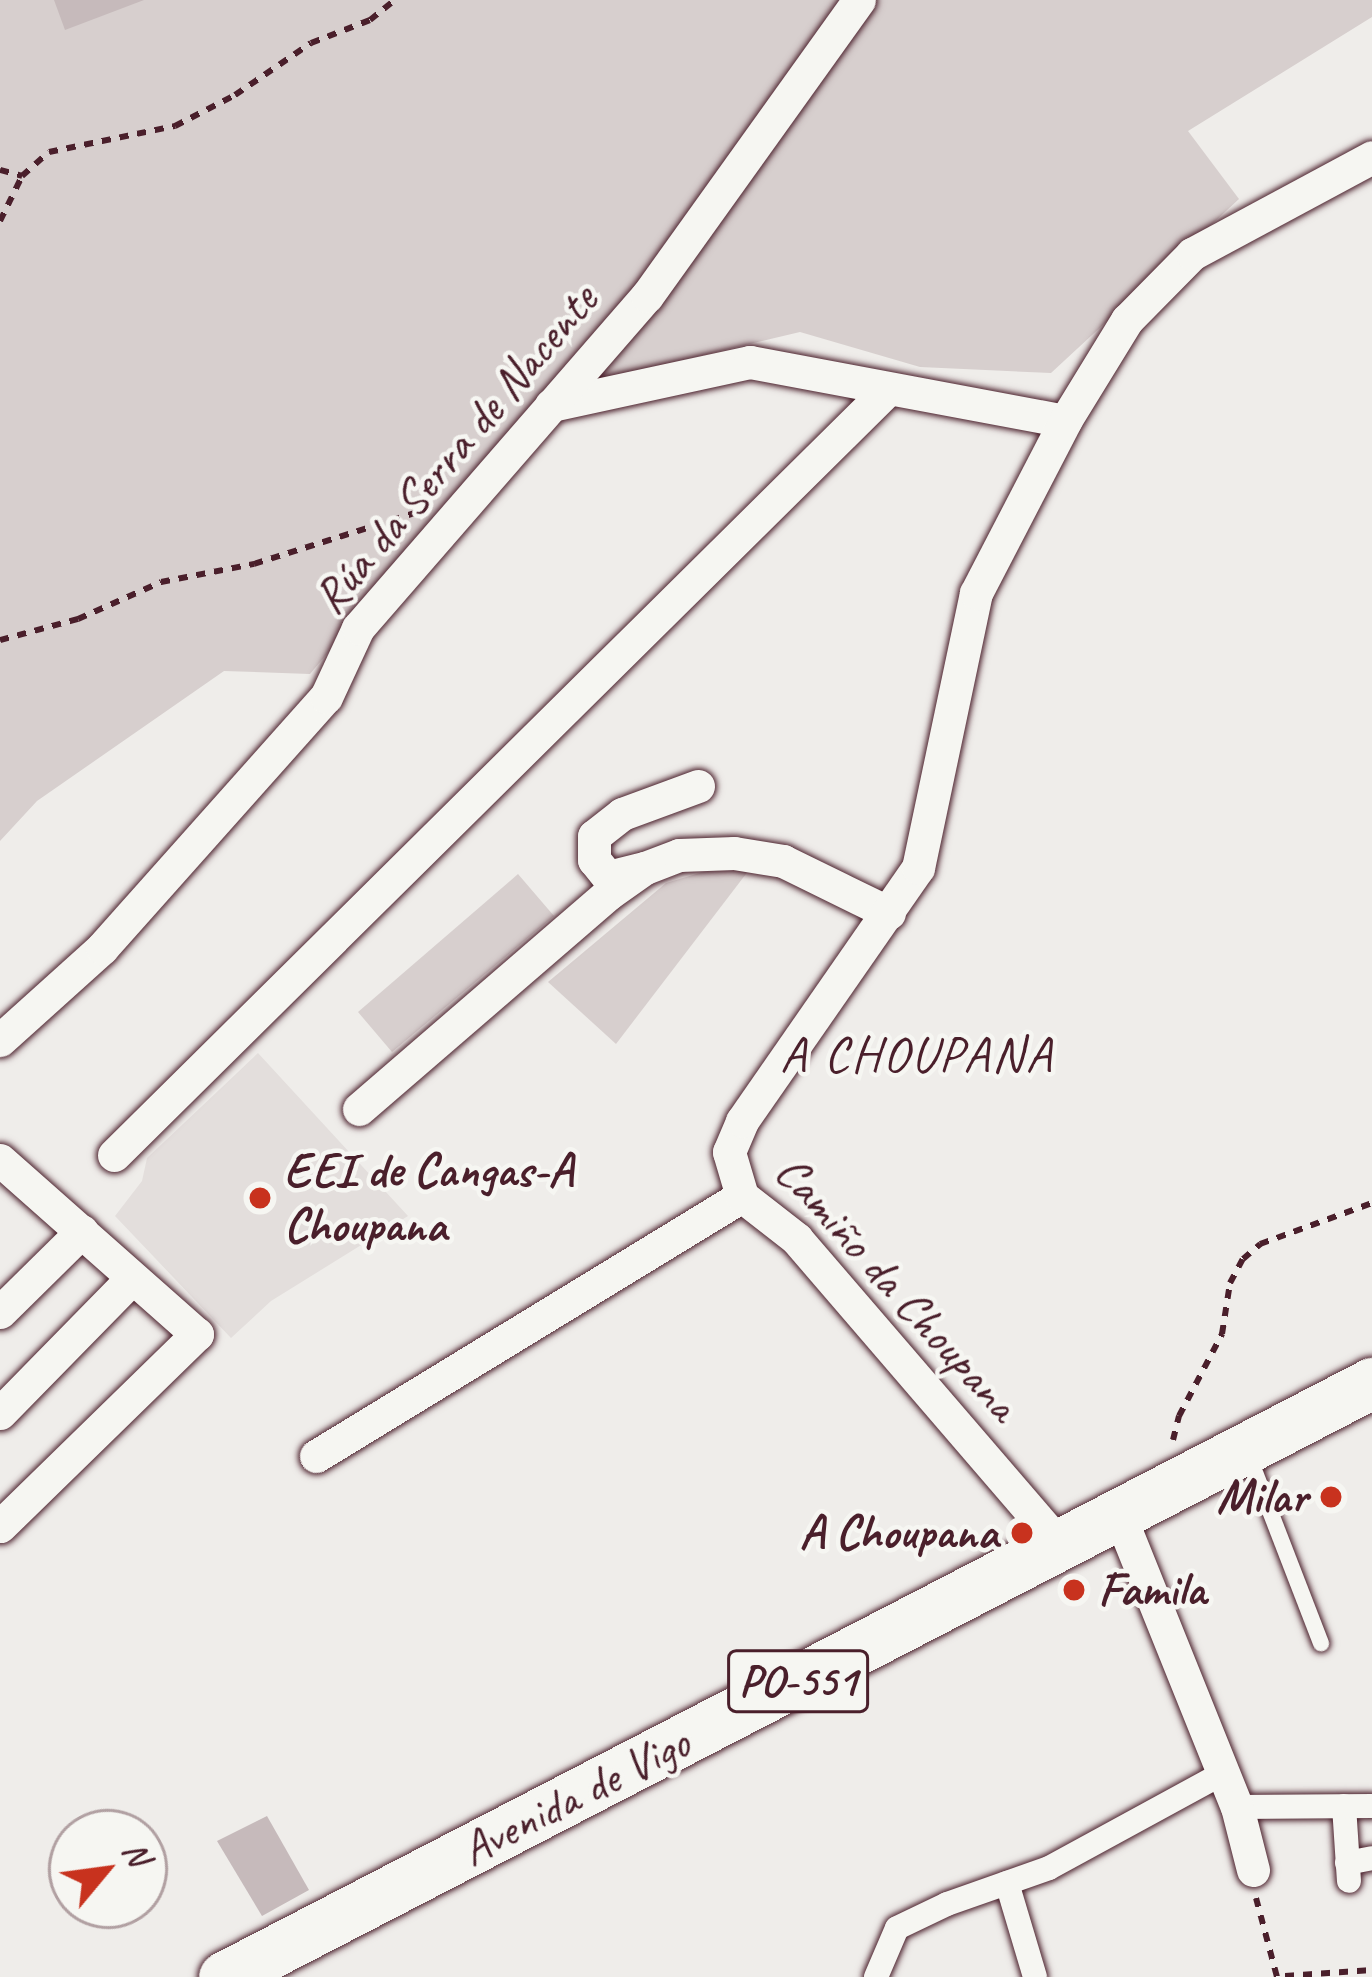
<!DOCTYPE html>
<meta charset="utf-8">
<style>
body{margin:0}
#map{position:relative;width:1372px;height:1977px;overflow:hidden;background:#efedea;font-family:Caveat,sans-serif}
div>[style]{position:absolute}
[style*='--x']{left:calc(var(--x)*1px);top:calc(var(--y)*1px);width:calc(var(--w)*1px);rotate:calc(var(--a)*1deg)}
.built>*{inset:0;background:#e3dedc}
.green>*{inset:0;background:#d7cfce}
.building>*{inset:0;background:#c6babb}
.path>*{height:6px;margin-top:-3px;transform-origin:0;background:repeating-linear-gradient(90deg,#4a1f2b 0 9px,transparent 0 18px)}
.roads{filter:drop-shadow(0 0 3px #4a1f2b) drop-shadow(0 0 3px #4a1f2b)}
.service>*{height:16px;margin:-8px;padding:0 8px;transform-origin:8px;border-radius:8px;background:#f6f6f2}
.pedestrian>*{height:24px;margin:-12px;padding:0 12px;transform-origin:12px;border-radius:12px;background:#f6f6f2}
.minor>*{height:33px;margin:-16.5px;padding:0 16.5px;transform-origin:16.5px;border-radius:16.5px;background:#f6f6f2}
.primary>*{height:51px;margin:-25.5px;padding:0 25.5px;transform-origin:25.5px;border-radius:25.5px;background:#f6f6f2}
.dots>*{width:33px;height:33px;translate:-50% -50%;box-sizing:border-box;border:6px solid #f6f6f2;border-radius:50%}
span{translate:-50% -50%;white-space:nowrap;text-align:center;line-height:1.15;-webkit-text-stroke:9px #f6f6f2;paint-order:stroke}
.shield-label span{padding:3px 9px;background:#f6f6f2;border:3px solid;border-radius:9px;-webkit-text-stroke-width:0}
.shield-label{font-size:45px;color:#4a1f2b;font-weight:700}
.street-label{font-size:48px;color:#4a1f2b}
.poi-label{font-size:48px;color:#4a1f2b;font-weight:700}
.left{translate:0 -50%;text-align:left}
.right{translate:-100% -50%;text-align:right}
.neighbourhood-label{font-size:51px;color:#4a1f2b;letter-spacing:3px}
.north{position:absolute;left:48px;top:1809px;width:120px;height:120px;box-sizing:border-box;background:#f6f6f2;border:3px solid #b1a0a2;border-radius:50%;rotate:61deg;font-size:33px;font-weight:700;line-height:48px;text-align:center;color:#4a1f2b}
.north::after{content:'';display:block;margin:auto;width:42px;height:54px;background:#c8321e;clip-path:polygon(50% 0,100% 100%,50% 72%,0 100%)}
</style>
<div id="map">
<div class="built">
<i style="clip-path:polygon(258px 1053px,408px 1216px,271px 1301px,231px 1338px,115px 1216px,142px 1181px,147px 1158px)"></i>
</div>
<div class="green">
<i style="clip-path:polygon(0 0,1372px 0,1372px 17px,1188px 131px,1239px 199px,1051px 373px,920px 367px,800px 332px,545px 393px,310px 674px,224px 671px,37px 801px,0 841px)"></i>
<i style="clip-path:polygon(749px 870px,616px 1044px,548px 982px,666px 883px,703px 872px)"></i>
<i style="clip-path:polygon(518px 874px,554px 916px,392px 1052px,358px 1012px)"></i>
</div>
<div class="building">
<i style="clip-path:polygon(54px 0,144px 0,65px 30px)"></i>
<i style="clip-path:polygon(267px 1816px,309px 1890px,262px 1916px,217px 1841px)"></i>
</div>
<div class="path">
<i style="--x:0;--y:170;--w:23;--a:15"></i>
<i style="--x:0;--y:221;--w:50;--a:-63.9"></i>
<i style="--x:22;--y:176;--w:36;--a:-42"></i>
<i style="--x:49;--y:152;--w:129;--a:-11.7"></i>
<i style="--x:175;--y:126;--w:68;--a:-27.3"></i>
<i style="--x:235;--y:95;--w:92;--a:-34.4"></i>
<i style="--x:311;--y:43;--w:63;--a:-21.3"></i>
<i style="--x:370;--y:20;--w:32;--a:-39"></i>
<i style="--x:0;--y:640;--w:81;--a:-15.1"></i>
<i style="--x:78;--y:619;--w:91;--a:-24"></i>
<i style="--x:161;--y:582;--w:95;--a:-11"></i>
<i style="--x:254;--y:564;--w:169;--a:-17.6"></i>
<i style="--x:1173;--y:1440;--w:25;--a:-76"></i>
<i style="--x:1179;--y:1416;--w:93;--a:-62.3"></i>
<i style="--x:1222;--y:1334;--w:52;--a:-81.1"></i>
<i style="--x:1230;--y:1283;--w:27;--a:-62"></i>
<i style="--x:1243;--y:1259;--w:23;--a:-41"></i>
<i style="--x:1260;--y:1244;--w:119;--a:-20.1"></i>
<i style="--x:1256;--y:1898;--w:82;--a:75.1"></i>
<i style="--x:1285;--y:1976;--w:87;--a:-3.9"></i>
</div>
<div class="roads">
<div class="service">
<i style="--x:1248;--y:1454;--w:203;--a:68.9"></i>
</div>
<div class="pedestrian">
<i style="--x:1344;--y:1806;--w:75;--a:86.2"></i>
<i style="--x:1237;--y:1807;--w:135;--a:-0.4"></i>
<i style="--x:1347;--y:1863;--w:25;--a:-11"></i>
<i style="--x:1007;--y:1883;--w:98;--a:73.4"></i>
<i style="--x:876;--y:1977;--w:53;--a:-66.8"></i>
<i style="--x:897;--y:1928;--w:55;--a:-25.6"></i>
<i style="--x:947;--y:1904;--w:108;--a:-19.4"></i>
<i style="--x:1049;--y:1868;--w:198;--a:-28.6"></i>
</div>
<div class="minor">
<i style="--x:551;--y:405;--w:204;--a:-12.2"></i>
<i style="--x:750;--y:362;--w:320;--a:10.6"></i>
<i style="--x:644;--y:868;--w:37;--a:166"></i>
<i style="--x:608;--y:877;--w:22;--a:-129"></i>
<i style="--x:594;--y:860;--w:24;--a:-90"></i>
<i style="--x:594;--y:836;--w:36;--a:-38"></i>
<i style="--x:622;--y:814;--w:81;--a:-20.2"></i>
<i style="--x:0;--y:1040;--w:137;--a:-42"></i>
<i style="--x:102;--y:948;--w:336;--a:-48.3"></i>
<i style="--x:326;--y:697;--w:76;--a:-65.1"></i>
<i style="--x:358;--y:628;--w:440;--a:-49"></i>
<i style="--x:647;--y:296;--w:364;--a:-54.4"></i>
<i style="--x:359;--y:1109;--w:329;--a:-40.8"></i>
<i style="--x:608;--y:894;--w:45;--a:-35.1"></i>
<i style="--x:645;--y:868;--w:36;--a:-21"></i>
<i style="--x:679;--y:855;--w:55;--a:-2.1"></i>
<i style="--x:734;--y:853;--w:50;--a:9.3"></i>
<i style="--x:783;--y:861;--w:118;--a:26.1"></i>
<i style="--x:114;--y:1155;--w:1088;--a:-44.7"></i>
<i style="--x:0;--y:1160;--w:263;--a:41.5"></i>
<i style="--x:197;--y:1334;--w:275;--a:135.7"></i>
<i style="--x:0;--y:1312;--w:115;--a:-44.6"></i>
<i style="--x:0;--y:1413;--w:189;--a:-45.6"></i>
<i style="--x:316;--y:1456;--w:499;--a:-31.4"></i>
<i style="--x:1119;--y:1514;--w:316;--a:68.1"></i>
<i style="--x:1237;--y:1807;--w:65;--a:75.7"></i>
<i style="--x:1059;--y:1544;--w:402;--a:-130.7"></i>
<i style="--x:797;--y:1239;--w:70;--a:-142"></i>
<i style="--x:742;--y:1196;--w:46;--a:-106.5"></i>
<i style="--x:729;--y:1152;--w:34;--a:-67"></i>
<i style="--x:742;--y:1121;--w:308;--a:-55.2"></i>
<i style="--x:918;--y:868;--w:281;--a:-78.1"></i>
<i style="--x:976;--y:593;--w:194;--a:-62.6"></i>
<i style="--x:1065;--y:421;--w:119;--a:-58.5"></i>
<i style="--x:1127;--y:320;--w:93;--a:-45.4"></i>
<i style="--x:1192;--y:254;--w:204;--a:-28.3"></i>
</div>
<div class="primary">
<i style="--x:224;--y:1977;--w:1293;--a:-27.36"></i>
</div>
</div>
<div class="dots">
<i style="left:260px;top:1198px;background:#c8321e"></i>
<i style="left:1331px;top:1497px;background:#c8321e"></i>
<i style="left:1022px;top:1533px;background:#c8321e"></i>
<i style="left:1074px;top:1590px;background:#c8321e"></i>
</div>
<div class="shield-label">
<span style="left:798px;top:1681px">PO-551</span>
</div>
<div class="street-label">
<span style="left:455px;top:449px;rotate:-50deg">Rúa da Serra de Nacente</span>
<span style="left:897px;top:1288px;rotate:48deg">Camiño da Choupana</span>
<span style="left:575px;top:1796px;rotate:-27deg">Avenida de Vigo</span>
</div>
<div class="poi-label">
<span class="left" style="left:284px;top:1198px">EEI de Cangas-A<br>Choupana</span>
<span class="right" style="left:1307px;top:1497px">Milar</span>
<span class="right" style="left:998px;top:1533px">A Choupana</span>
<span class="left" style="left:1098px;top:1590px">Famila</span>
</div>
<div class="neighbourhood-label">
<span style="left:917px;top:1054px">A CHOUPANA</span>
</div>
<div class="north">N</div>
</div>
